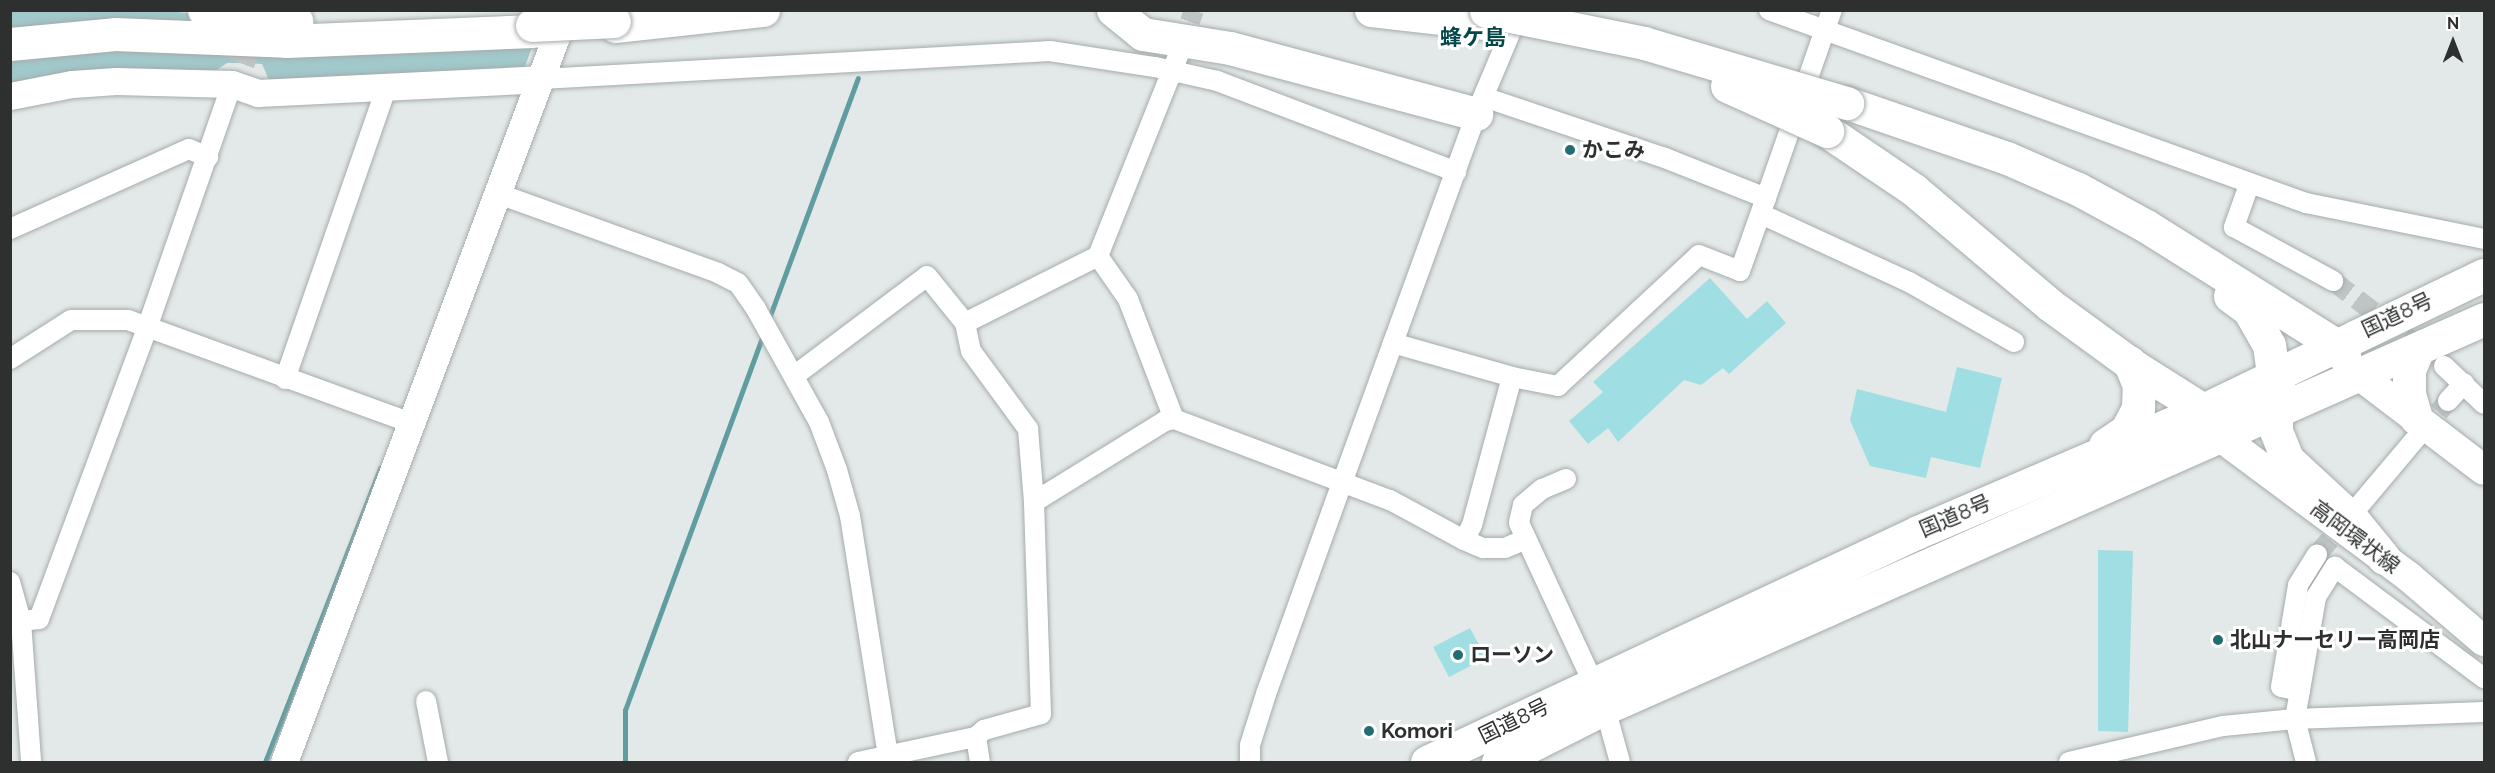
<!DOCTYPE html>
<meta charset="utf-8">
<style>
body{margin:0}
#map{position:relative;width:2495px;height:773px;overflow:hidden;background:#e3e9e9;font-family:Raleway,"Noto Sans JP",sans-serif}
div>[style]{position:absolute}
[style*='--x']{left:calc(var(--x)*1px);top:calc(var(--y)*1px);width:calc(var(--w)*1px);rotate:calc(var(--a)*1deg)}
.green>*{inset:0;background:#a1c8ca}
.stream>*{height:5px;margin:-2.5px;padding:0 2.5px;transform-origin:2.5px;border-radius:2.5px;background:#5f9da0}
.building>*{inset:0;background:#9fdee2}
.street-tunnel>*{height:20px;margin-top:-10px;transform-origin:0;background:repeating-linear-gradient(90deg,#bfc4c4 0 20px,transparent 0 30px)}
.secondary-tunnel>*{height:27px;margin-top:-13.5px;transform-origin:0;background:repeating-linear-gradient(90deg,#bfc4c4 0 27px,transparent 0 41px)}
.roads{filter:drop-shadow(0 0 2px #a5abab) drop-shadow(0 0 2px #a5abab)}
.street>*{height:20px;margin:-10px;padding:0 10px;transform-origin:10px;border-radius:10px;background:#fff}
.secondary>*{height:27px;margin:-13.5px;padding:0 13.5px;transform-origin:13.5px;border-radius:13.5px;background:#fff}
.primary>*{height:30px;margin:-15px;padding:0 15px;transform-origin:15px;border-radius:15px;background:#fff}
.highway>*{height:33px;margin:-16.5px;padding:0 16.5px;transform-origin:16.5px;border-radius:16.5px;background:#fff}
.bridges{filter:drop-shadow(0 0 2px #a5abab) drop-shadow(0 0 2px #a5abab)}
.highway-bridge>*{height:33px;margin:-16.5px;padding:0 16.5px;transform-origin:16.5px;border-radius:16.5px;background:#fff}
.dots>*{width:16px;height:16px;translate:-50% -50%;box-sizing:border-box;border:3px solid #fff;border-radius:50%}
span{translate:-50% -50%;white-space:nowrap;text-align:center;line-height:1.15;-webkit-text-stroke:6px #fff;paint-order:stroke}
.poi-label{font-size:21px;color:#2e3030;font-weight:700}
.left{translate:0 -50%;text-align:left}
.street-label{font-size:21px;color:#2e3030}
.neighbourhood-label{font-size:22px;color:#04474a;font-weight:700}
.frame{position:absolute;inset:0;border:12px solid #2e3030;pointer-events:none}
.north{position:absolute;left:2423px;top:12px;width:60px;height:60px;-webkit-text-stroke:4px #fff;paint-order:stroke;rotate:0deg;font-size:16px;font-weight:700;line-height:24px;text-align:center;color:#2e3030}
.north::after{content:'';display:block;margin:auto;width:21px;height:27px;background:#2e3030;clip-path:polygon(50% 0,100% 100%,50% 72%,0 100%)}
</style>
<div id="map">
<div class="green">
<i style="clip-path:polygon(163px 10px,200px 15px,198px 29px,11px 33px,10px 11px)"></i>
<i style="clip-path:polygon(533px 44px,522px 75px,269px 80px,262px 64px,241px 63px,227px 63px,209px 75px,116px 71px,41px 76px,11px 86px,11px 59px,75px 52px)"></i>
</div>
<div class="stream">
<i style="--x:768;--y:321;--w:259;--a:-69.7"></i>
<i style="--x:265;--y:762;--w:316;--a:-68.6"></i>
<i style="--x:625;--y:762;--w:52;--a:-90"></i>
<i style="--x:625;--y:710;--w:402;--a:-69.8"></i>
</div>
<div class="building">
<i style="clip-path:polygon(1710px 278px,1747px 319px,1767px 301px,1786px 323px,1729px 374px,1723px 368px,1701px 385px,1684px 380px,1618px 442px,1608px 428px,1588px 444px,1569px 421px,1603px 392px,1593px 382px)"></i>
<i style="clip-path:polygon(1957px 367px,2002px 378px,1980px 468px,1931px 457px,1926px 478px,1870px 466px,1850px 420px,1857px 389px,1946px 412px)"></i>
<i style="clip-path:polygon(2098px 550px,2133px 551px,2128px 732px,2098px 731px)"></i>
<i style="clip-path:polygon(1470px 628px,1486px 658px,1449px 677px,1433px 647px)"></i>
</div>
<div class="street-tunnel">
<i style="--x:1180;--y:50;--w:42;--a:-70.7"></i>
<i style="--x:2333;--y:281;--w:116;--a:37.3"></i>
<i style="--x:2419;--y:435;--w:45;--a:-49.5"></i>
<i style="--x:2317;--y:555;--w:48;--a:-50"></i>
</div>
<div class="secondary-tunnel">
<i style="--x:241;--y:63;--w:43;--a:-69.4"></i>
</div>
<div class="roads">
<div class="street">
<i style="--x:1769;--y:10;--w:571;--a:19.77"></i>
<i style="--x:2306;--y:203;--w:182;--a:11.4"></i>
<i style="--x:541;--y:79;--w:510;--a:-3.15"></i>
<i style="--x:1050;--y:51;--w:106;--a:8.7"></i>
<i style="--x:1155;--y:67;--w:64;--a:12.7"></i>
<i style="--x:1217;--y:81;--w:256;--a:20.8"></i>
<i style="--x:2249;--y:185;--w:45;--a:109.7"></i>
<i style="--x:2234;--y:227;--w:113;--a:28.6"></i>
<i style="--x:499;--y:194;--w:233;--a:19.8"></i>
<i style="--x:718;--y:273;--w:22;--a:27"></i>
<i style="--x:738;--y:283;--w:32;--a:55"></i>
<i style="--x:756;--y:309;--w:129;--a:60.9"></i>
<i style="--x:819;--y:422;--w:51;--a:69.4"></i>
<i style="--x:837;--y:470;--w:48;--a:74.2"></i>
<i style="--x:850;--y:516;--w:242;--a:81"></i>
<i style="--x:1766;--y:198;--w:199;--a:-70.7"></i>
<i style="--x:1761;--y:214;--w:163;--a:24.7"></i>
<i style="--x:1909;--y:282;--w:121;--a:29.7"></i>
<i style="--x:10;--y:229;--w:196;--a:-24.1"></i>
<i style="--x:189;--y:149;--w:21;--a:23"></i>
<i style="--x:965;--y:323;--w:149;--a:-26.7"></i>
<i style="--x:1393;--y:343;--w:124;--a:15.9"></i>
<i style="--x:10;--y:359;--w:72;--a:-32.6"></i>
<i style="--x:71;--y:320;--w:57;--a:0"></i>
<i style="--x:128;--y:320;--w:304;--a:20"></i>
<i style="--x:2444;--y:366;--w:55;--a:43.5"></i>
<i style="--x:794;--y:376;--w:166;--a:-36.9"></i>
<i style="--x:927;--y:276;--w:60;--a:51"></i>
<i style="--x:965;--y:323;--w:29;--a:78"></i>
<i style="--x:971;--y:351;--w:97;--a:53.8"></i>
<i style="--x:1028;--y:429;--w:73;--a:85.3"></i>
<i style="--x:285;--y:379;--w:310;--a:-70.8"></i>
<i style="--x:2448;--y:401;--w:24;--a:-48"></i>
<i style="--x:1174;--y:419;--w:129;--a:-111"></i>
<i style="--x:1128;--y:299;--w:52;--a:-124.9"></i>
<i style="--x:1098;--y:256;--w:221;--a:-68.2"></i>
<i style="--x:1566;--y:479;--w:26;--a:157"></i>
<i style="--x:1542;--y:489;--w:25;--a:140"></i>
<i style="--x:1523;--y:505;--w:18;--a:103"></i>
<i style="--x:1519;--y:523;--w:204;--a:65.1"></i>
<i style="--x:1605;--y:708;--w:56;--a:74.5"></i>
<i style="--x:2358;--y:507;--w:92;--a:-49.9"></i>
<i style="--x:1464;--y:540;--w:21;--a:23"></i>
<i style="--x:1483;--y:548;--w:22;--a:0"></i>
<i style="--x:1505;--y:548;--w:21;--a:-23"></i>
<i style="--x:10;--y:582;--w:41;--a:74.2"></i>
<i style="--x:21;--y:621;--w:141;--a:85.9"></i>
<i style="--x:21;--y:621;--w:18;--a:-6"></i>
<i style="--x:39;--y:619;--w:310;--a:-69.6"></i>
<i style="--x:147;--y:328;--w:258;--a:-70.8"></i>
<i style="--x:2300;--y:691;--w:19;--a:-168"></i>
<i style="--x:2281;--y:687;--w:103;--a:-80.5"></i>
<i style="--x:2298;--y:585;--w:36;--a:-58"></i>
<i style="--x:426;--y:701;--w:62;--a:78.9"></i>
<i style="--x:976;--y:737;--w:25;--a:81"></i>
<i style="--x:858;--y:762;--w:121;--a:-12"></i>
<i style="--x:976;--y:737;--w:11;--a:-41"></i>
<i style="--x:984;--y:730;--w:59;--a:-15.7"></i>
<i style="--x:1041;--y:714;--w:212;--a:-91.9"></i>
<i style="--x:1034;--y:502;--w:154;--a:-31.7"></i>
<i style="--x:1165;--y:421;--w:9;--a:-13"></i>
<i style="--x:1174;--y:419;--w:231;--a:20.6"></i>
<i style="--x:1390;--y:500;--w:84;--a:28.4"></i>
<i style="--x:1464;--y:540;--w:17;--a:-62"></i>
<i style="--x:1472;--y:525;--w:153;--a:-74.9"></i>
<i style="--x:1512;--y:377;--w:47;--a:11.1"></i>
<i style="--x:1558;--y:386;--w:192;--a:-42.9"></i>
<i style="--x:1699;--y:255;--w:44;--a:21.3"></i>
<i style="--x:1740;--y:271;--w:77;--a:-70.4"></i>
<i style="--x:1766;--y:198;--w:109;--a:-158.4"></i>
<i style="--x:1665;--y:158;--w:191;--a:-161.4"></i>
<i style="--x:1250;--y:762;--w:17;--a:-90"></i>
<i style="--x:1250;--y:745;--w:53;--a:-72.6"></i>
<i style="--x:1266;--y:694;--w:224;--a:-70.2"></i>
<i style="--x:1342;--y:483;--w:393;--a:-70"></i>
<i style="--x:1476;--y:114;--w:113;--a:-67.1"></i>
<i style="--x:2069;--y:762;--w:158;--a:-13.2"></i>
<i style="--x:2223;--y:726;--w:72;--a:-5.6"></i>
<i style="--x:2295;--y:719;--w:189;--a:-2.1"></i>
<i style="--x:2306;--y:762;--w:44;--a:-104.3"></i>
<i style="--x:2295;--y:719;--w:124;--a:-80.2"></i>
<i style="--x:2316;--y:597;--w:36;--a:-58"></i>
<i style="--x:2335;--y:567;--w:186;--a:36.7"></i>
</div>
<div class="secondary">
<i style="--x:10;--y:96;--w:63;--a:-11"></i>
<i style="--x:72;--y:84;--w:44;--a:-3.9"></i>
<i style="--x:116;--y:81;--w:116;--a:1.5"></i>
<i style="--x:232;--y:84;--w:28;--a:19"></i>
<i style="--x:258;--y:93;--w:283;--a:-2.8"></i>
<i style="--x:284;--y:762;--w:803;--a:-69.44"></i>
</div>
<div class="primary">
<i style="--x:2358;--y:374;--w:158;--a:37.3"></i>
<i style="--x:2222;--y:438;--w:233;--a:36.6"></i>
<i style="--x:2409;--y:577;--w:99;--a:40.5"></i>
</div>
<div class="highway">
<i style="--x:204;--y:10;--w:93;--a:6.8"></i>
<i style="--x:1113;--y:10;--w:38;--a:39"></i>
<i style="--x:1143;--y:34;--w:88;--a:9.1"></i>
<i style="--x:1230;--y:48;--w:255;--a:15"></i>
<i style="--x:1371;--y:10;--w:115;--a:6.5"></i>
<i style="--x:615;--y:26;--w:149;--a:-6.2"></i>
<i style="--x:10;--y:44;--w:105;--a:-5.4"></i>
<i style="--x:115;--y:34;--w:171;--a:2.3"></i>
<i style="--x:286;--y:41;--w:247;--a:-2.3"></i>
<i style="--x:1847;--y:103;--w:169;--a:19"></i>
<i style="--x:2007;--y:158;--w:77;--a:23.6"></i>
<i style="--x:2078;--y:189;--w:77;--a:28.6"></i>
<i style="--x:2146;--y:226;--w:222;--a:32.1"></i>
<i style="--x:2334;--y:344;--w:16;--a:50"></i>
<i style="--x:1827;--y:131;--w:105;--a:34.1"></i>
<i style="--x:1914;--y:190;--w:178;--a:40.2"></i>
<i style="--x:2050;--y:305;--w:105;--a:36.1"></i>
<i style="--x:2135;--y:367;--w:80;--a:32.3"></i>
<i style="--x:2203;--y:410;--w:17;--a:57"></i>
<i style="--x:2230;--y:296;--w:24;--a:36"></i>
<i style="--x:2249;--y:310;--w:40;--a:60.3"></i>
<i style="--x:2269;--y:345;--w:29;--a:82"></i>
<i style="--x:2273;--y:374;--w:20;--a:108"></i>
<i style="--x:2282;--y:395;--w:19;--a:108"></i>
<i style="--x:2276;--y:413;--w:18;--a:90"></i>
<i style="--x:2276;--y:431;--w:31;--a:68"></i>
<i style="--x:2288;--y:460;--w:88;--a:42.7"></i>
<i style="--x:2353;--y:520;--w:49;--a:50.8"></i>
<i style="--x:2416;--y:418;--w:25;--a:-106"></i>
<i style="--x:2409;--y:394;--w:24;--a:-90"></i>
<i style="--x:2409;--y:370;--w:23;--a:-67"></i>
<i style="--x:2105;--y:445;--w:25;--a:-34"></i>
<i style="--x:2126;--y:431;--w:26;--a:-62"></i>
<i style="--x:2138;--y:408;--w:23;--a:-88"></i>
<i style="--x:2139;--y:385;--w:25;--a:-113"></i>
<i style="--x:1427;--y:762;--w:542;--a:-25.1"></i>
<i style="--x:1918;--y:532;--w:310;--a:-23.2"></i>
<i style="--x:2203;--y:410;--w:312;--a:-25.7"></i>
<i style="--x:1498;--y:762;--w:120;--a:-26.8"></i>
<i style="--x:1605;--y:708;--w:961;--a:-23.87"></i>
</div>
</div>
<div class="bridges">
<div class="highway-bridge">
<i style="--x:1486;--y:11;--w:161;--a:11.4"></i>
<i style="--x:1644;--y:43;--w:212;--a:16.5"></i>
<i style="--x:532;--y:25;--w:82;--a:-2.8"></i>
<i style="--x:1727;--y:86;--w:110;--a:24.2"></i>
</div>
</div>
<div class="dots">
<i style="left:1570px;top:150px;background:#216d71"></i>
<i style="left:2218px;top:640px;background:#216d71"></i>
<i style="left:1458px;top:655px;background:#216d71"></i>
<i style="left:1369px;top:731px;background:#216d71"></i>
</div>
<div class="poi-label">
<span class="left" style="left:1582px;top:150px">かこみ</span>
<span class="left" style="left:2230px;top:640px">北山ナーセリー高岡店</span>
<span class="left" style="left:1470px;top:655px">ローソン</span>
<span class="left" style="left:1381px;top:731px">Komori</span>
</div>
<div class="street-label">
<span style="left:2397px;top:315px;rotate:-25deg">国道8号</span>
<span style="left:1955px;top:516px;rotate:-23deg">国道8号</span>
<span style="left:2355px;top:537px;rotate:37deg">高岡環状線</span>
<span style="left:1514px;top:721px;rotate:-26deg">国道8号</span>
</div>
<div class="neighbourhood-label">
<span style="left:1473px;top:38px">蜂ケ島</span>
</div>
<div class="frame"></div>
<div class="north">N</div>
</div>
